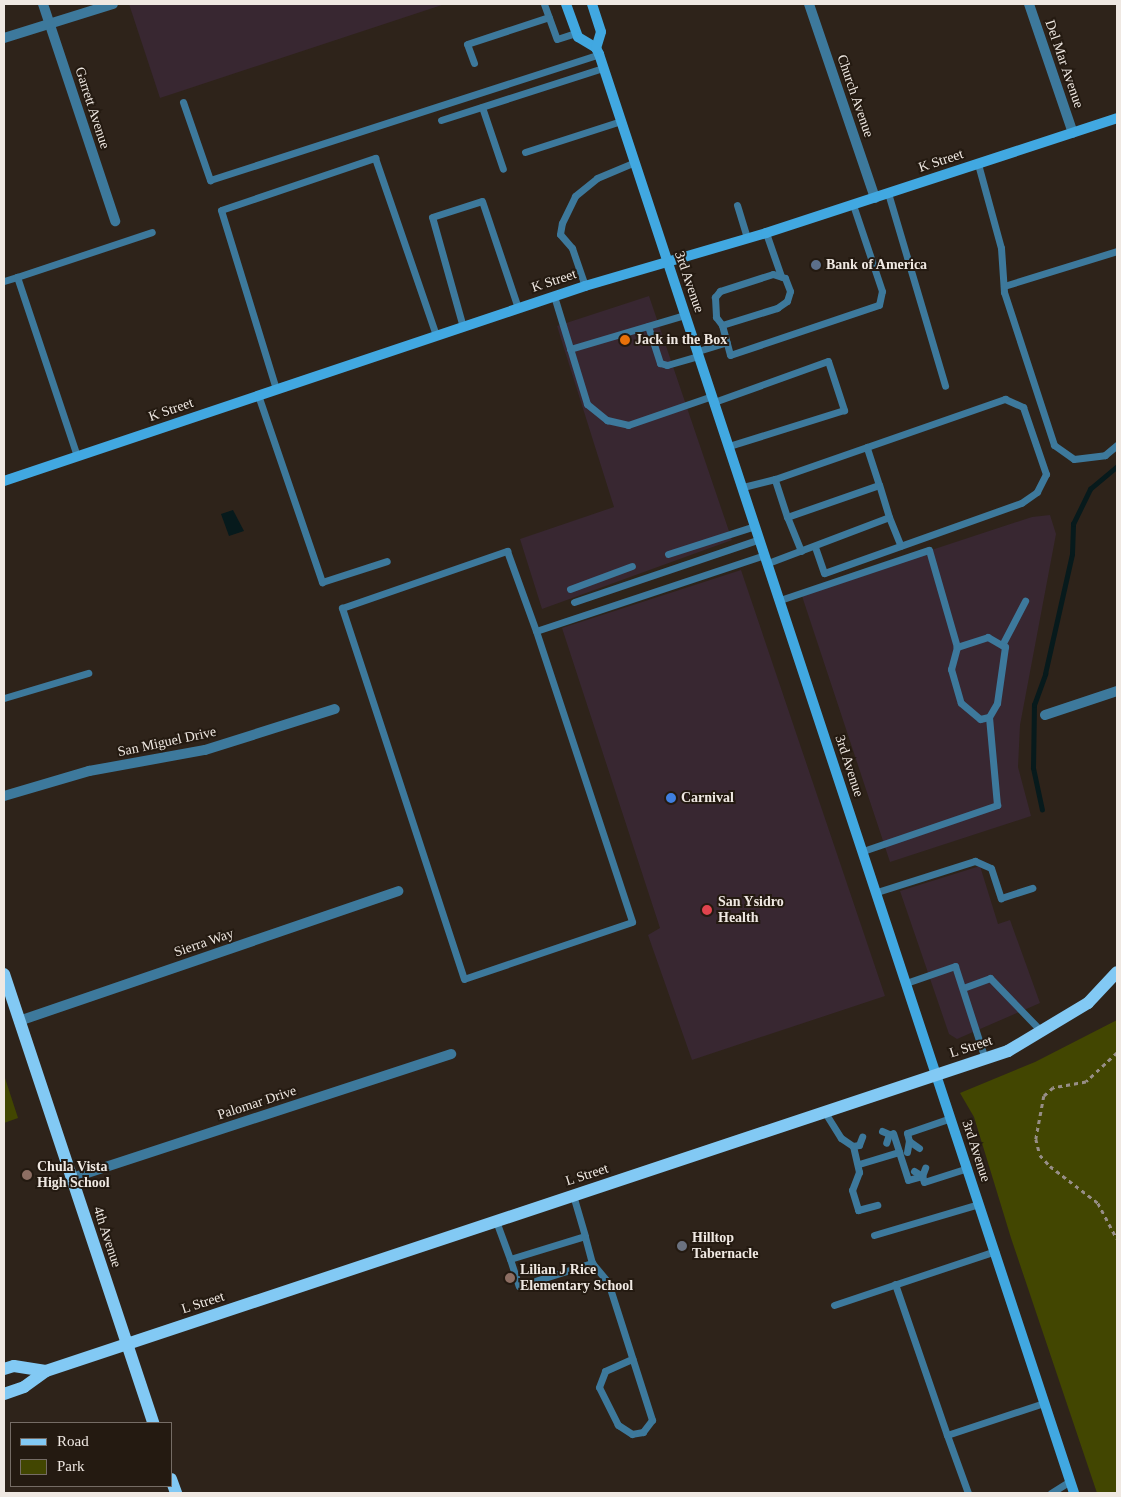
<!DOCTYPE html>
<style>
body{margin:0}
#map{position:relative;width:1121px;height:1497px;overflow:hidden;background:#2e231a;font-family:Georgia,serif}
div>[style]{position:absolute}
[style*='--x']{left:calc(var(--x)*1px);top:calc(var(--y)*1px);width:calc(var(--w)*1px);rotate:calc(var(--a)*1deg)}
.commercial>*{inset:0;background:#382731}
.green>*{inset:0;background:#424601}
.water>*{inset:0;background:#071a1c}
.stream>*{height:4.5px;margin:-2.25px;padding:0 2.25px;transform-origin:2.25px;border-radius:2.25px;background:#071a1c}
.path>*{height:2.5px;margin-top:-1.25px;transform-origin:0;background:repeating-linear-gradient(90deg,#978e87 0 4px,transparent 0 8px)}
.lane>*{height:7px;margin:-3.5px;padding:0 3.5px;transform-origin:3.5px;border-radius:3.5px;background:#3d799c}
.street>*{height:10px;margin:-5px;padding:0 5px;transform-origin:5px;border-radius:5px;background:#3d799c}
.secondary>*{height:10px;margin:-5px;padding:0 5px;transform-origin:5px;border-radius:5px;background:#41a8e1}
.primary>*{height:12px;margin:-6px;padding:0 6px;transform-origin:6px;border-radius:6px;background:#82c9f4}
.dots>*{width:14px;height:14px;translate:-50% -50%;box-sizing:border-box;border:2px solid #241a11;border-radius:50%}
span{translate:-50% -50%;white-space:nowrap;text-align:center;line-height:1.15;-webkit-text-stroke:4px #241a11;paint-order:stroke}
.street-label{font-size:14px;color:#efe8e2}
.poi-label{font-size:14px;color:#efe8e2;font-weight:700}
.left{translate:0 -50%;text-align:left}
.frame{position:absolute;inset:0;border:5px solid #efe8e2;pointer-events:none}
.legend{position:absolute;left:10px;top:1422px;width:162px;height:65px;box-sizing:border-box;background:#241a11;border:1px solid #756c65;margin:0;padding:6px 9px;list-style:none;font-size:15px;color:#efe8e2}
.legend li{display:flex;align-items:center;gap:10px;height:25px}
.legend b{width:25px;border:1px solid #756c65}
</style>
<div id="map">
<div class="commercial">
<i style="clip-path:polygon(129px 4px,445px 4px,160px 98px)"></i>
<i style="clip-path:polygon(649px 296px,732px 540px,542px 609px,520px 539px,614px 507px,557px 326px)"></i>
<i style="clip-path:polygon(1050px 515px,1056px 534px,1020px 725px,1018px 767px,1031px 816px,890px 862px,801px 593px,1032px 517px)"></i>
<i style="clip-path:polygon(741px 570px,885px 996px,692px 1060px,648px 935px,660px 928px,562px 628px)"></i>
<i style="clip-path:polygon(980px 866px,998px 924px,1010px 920px,1040px 1003px,957px 1039px,949px 1034px,900px 891px)"></i>
</div>
<div class="green">
<i style="clip-path:polygon(1117px 1020px,1117px 1493px,1097px 1493px,1011px 1238px,974px 1117px,960px 1093px,1035px 1062px)"></i>
<i style="clip-path:polygon(4px 1075px,18px 1118px,4px 1123px)"></i>
</div>
<div class="water">
<i style="clip-path:polygon(233px 510px,244px 531px,229px 536px,221px 514px)"></i>
</div>
<div class="stream">
<i style="--x:1042;--y:810;--w:43;--a:-102.1"></i>
<i style="--x:1033;--y:768;--w:63;--a:-89.1"></i>
<i style="--x:1034;--y:705;--w:33;--a:-70"></i>
<i style="--x:1045;--y:674;--w:123;--a:-77.3"></i>
<i style="--x:1072;--y:554;--w:30;--a:-88"></i>
<i style="--x:1073;--y:524;--w:39;--a:-64"></i>
<i style="--x:1090;--y:489;--w:35;--a:-40"></i>
</div>
<div class="path">
<i style="--x:1117;--y:1053;--w:42;--a:136.9"></i>
<i style="--x:1086;--y:1082;--w:34;--a:170"></i>
<i style="--x:1053;--y:1088;--w:12;--a:138"></i>
<i style="--x:1044;--y:1096;--w:44;--a:100.5"></i>
<i style="--x:1036;--y:1139;--w:16;--a:76"></i>
<i style="--x:1040;--y:1155;--w:15;--a:48"></i>
<i style="--x:1050;--y:1166;--w:61;--a:37.6"></i>
<i style="--x:1098;--y:1203;--w:40;--a:62"></i>
</div>
<div class="lane">
<i style="--x:544;--y:4;--w:37;--a:70"></i>
<i style="--x:557;--y:39;--w:20;--a:-18"></i>
<i style="--x:474;--y:63;--w:20;--a:-110"></i>
<i style="--x:467;--y:44;--w:86;--a:-18.2"></i>
<i style="--x:183;--y:102;--w:83;--a:70.9"></i>
<i style="--x:210;--y:180;--w:409;--a:-17.9"></i>
<i style="--x:482;--y:107;--w:65;--a:71.3"></i>
<i style="--x:441;--y:120;--w:170;--a:-17.8"></i>
<i style="--x:525;--y:152;--w:101;--a:-17.9"></i>
<i style="--x:978;--y:164;--w:87;--a:74.7"></i>
<i style="--x:1001;--y:248;--w:44;--a:86.1"></i>
<i style="--x:1004;--y:292;--w:161;--a:71.9"></i>
<i style="--x:1054;--y:445;--w:24;--a:35"></i>
<i style="--x:1074;--y:459;--w:31;--a:-7"></i>
<i style="--x:1105;--y:455;--w:16;--a:-40"></i>
<i style="--x:888;--y:193;--w:201;--a:73.5"></i>
<i style="--x:737;--y:205;--w:34;--a:73"></i>
<i style="--x:766;--y:233;--w:46;--a:70.8"></i>
<i style="--x:4;--y:281;--w:14;--a:-17"></i>
<i style="--x:585;--y:286;--w:40;--a:-108.9"></i>
<i style="--x:572;--y:248;--w:18;--a:-131"></i>
<i style="--x:560;--y:234;--w:11;--a:-80"></i>
<i style="--x:562;--y:223;--w:30;--a:-64"></i>
<i style="--x:575;--y:196;--w:28;--a:-39"></i>
<i style="--x:597;--y:178;--w:41;--a:-22.8"></i>
<i style="--x:1004;--y:286;--w:118;--a:-17.2"></i>
<i style="--x:554;--y:296;--w:113;--a:73"></i>
<i style="--x:587;--y:404;--w:26;--a:39"></i>
<i style="--x:607;--y:420;--w:22;--a:13"></i>
<i style="--x:628;--y:425;--w:89;--a:-19"></i>
<i style="--x:722;--y:325;--w:58;--a:-17.2"></i>
<i style="--x:777;--y:308;--w:12;--a:-35"></i>
<i style="--x:787;--y:301;--w:10;--a:-73"></i>
<i style="--x:790;--y:291;--w:14;--a:-111"></i>
<i style="--x:785;--y:278;--w:13;--a:-162"></i>
<i style="--x:773;--y:274;--w:56;--a:162.2"></i>
<i style="--x:720;--y:291;--w:8;--a:130"></i>
<i style="--x:715;--y:297;--w:20;--a:87"></i>
<i style="--x:716;--y:317;--w:10;--a:53"></i>
<i style="--x:722;--y:325;--w:31;--a:75"></i>
<i style="--x:730;--y:355;--w:157;--a:-18.6"></i>
<i style="--x:879;--y:305;--w:14;--a:-78"></i>
<i style="--x:882;--y:291;--w:91;--a:-108.6"></i>
<i style="--x:648;--y:326;--w:39;--a:72"></i>
<i style="--x:660;--y:363;--w:7;--a:16"></i>
<i style="--x:667;--y:365;--w:33;--a:-16"></i>
<i style="--x:463;--y:327;--w:114;--a:-105.7"></i>
<i style="--x:432;--y:217;--w:52;--a:-17.7"></i>
<i style="--x:482;--y:201;--w:113;--a:71.4"></i>
<i style="--x:570;--y:349;--w:120;--a:-16.5"></i>
<i style="--x:698;--y:351;--w:30;--a:-17"></i>
<i style="--x:276;--y:389;--w:187;--a:-107.1"></i>
<i style="--x:221;--y:210;--w:163;--a:-18.7"></i>
<i style="--x:375;--y:158;--w:187;--a:71"></i>
<i style="--x:258;--y:395;--w:198;--a:71.1"></i>
<i style="--x:322;--y:582;--w:68;--a:-17.9"></i>
<i style="--x:714;--y:402;--w:121;--a:-19.8"></i>
<i style="--x:828;--y:361;--w:52;--a:71.9"></i>
<i style="--x:844;--y:410;--w:121;--a:162.6"></i>
<i style="--x:77;--y:456;--w:189;--a:-108.5"></i>
<i style="--x:17;--y:277;--w:142;--a:-18.4"></i>
<i style="--x:743;--y:487;--w:33;--a:-14"></i>
<i style="--x:787;--y:517;--w:40;--a:-108"></i>
<i style="--x:775;--y:479;--w:244;--a:-19.2"></i>
<i style="--x:1005;--y:399;--w:20;--a:24"></i>
<i style="--x:1023;--y:407;--w:71;--a:71.1"></i>
<i style="--x:1046;--y:474;--w:20;--a:117"></i>
<i style="--x:1037;--y:492;--w:19;--a:145"></i>
<i style="--x:1021;--y:503;--w:209;--a:160.4"></i>
<i style="--x:824;--y:573;--w:28;--a:-109"></i>
<i style="--x:889;--y:517;--w:31;--a:68"></i>
<i style="--x:801;--y:551;--w:37;--a:-112"></i>
<i style="--x:787;--y:517;--w:97;--a:-19.2"></i>
<i style="--x:879;--y:485;--w:40;--a:-108"></i>
<i style="--x:668;--y:554;--w:91;--a:-17.8"></i>
<i style="--x:768;--y:563;--w:129;--a:-20.8"></i>
<i style="--x:889;--y:517;--w:34;--a:-107"></i>
<i style="--x:570;--y:589;--w:66;--a:-20.4"></i>
<i style="--x:780;--y:600;--w:157;--a:-18.6"></i>
<i style="--x:929;--y:550;--w:101;--a:73.9"></i>
<i style="--x:574;--y:602;--w:196;--a:-18.7"></i>
<i style="--x:536;--y:631;--w:306;--a:71.7"></i>
<i style="--x:632;--y:922;--w:177;--a:161.3"></i>
<i style="--x:464;--y:979;--w:391;--a:-108.2"></i>
<i style="--x:342;--y:608;--w:175;--a:-19.1"></i>
<i style="--x:507;--y:551;--w:85;--a:70.1"></i>
<i style="--x:536;--y:631;--w:241;--a:-18.4"></i>
<i style="--x:1002;--y:645;--w:50;--a:-62.4"></i>
<i style="--x:4;--y:698;--w:88;--a:-16.6"></i>
<i style="--x:863;--y:851;--w:142;--a:-18.9"></i>
<i style="--x:997;--y:805;--w:88;--a:-95.2"></i>
<i style="--x:989;--y:717;--w:16;--a:-60"></i>
<i style="--x:997;--y:703;--w:57;--a:-81.9"></i>
<i style="--x:1005;--y:647;--w:20;--a:-150"></i>
<i style="--x:988;--y:637;--w:33;--a:162"></i>
<i style="--x:957;--y:647;--w:23;--a:105"></i>
<i style="--x:951;--y:669;--w:35;--a:74"></i>
<i style="--x:961;--y:703;--w:25;--a:40"></i>
<i style="--x:980;--y:719;--w:9;--a:-13"></i>
<i style="--x:877;--y:892;--w:103;--a:-17.6"></i>
<i style="--x:975;--y:861;--w:17;--a:24"></i>
<i style="--x:991;--y:868;--w:32;--a:72"></i>
<i style="--x:1001;--y:898;--w:33;--a:-18"></i>
<i style="--x:906;--y:983;--w:52;--a:-19.1"></i>
<i style="--x:955;--y:966;--w:98;--a:72.1"></i>
<i style="--x:963;--y:988;--w:29;--a:-20"></i>
<i style="--x:990;--y:978;--w:75;--a:46.1"></i>
<i style="--x:824;--y:1111;--w:32;--a:58"></i>
<i style="--x:841;--y:1138;--w:14;--a:34"></i>
<i style="--x:853;--y:1146;--w:6;--a:-9"></i>
<i style="--x:859;--y:1145;--w:9;--a:-69"></i>
<i style="--x:882;--y:1131;--w:8;--a:23"></i>
<i style="--x:889;--y:1134;--w:9;--a:108"></i>
<i style="--x:893;--y:1133;--w:20;--a:72"></i>
<i style="--x:853;--y:1146;--w:27;--a:77"></i>
<i style="--x:859;--y:1172;--w:19;--a:111"></i>
<i style="--x:852;--y:1190;--w:21;--a:73"></i>
<i style="--x:858;--y:1210;--w:20;--a:-15"></i>
<i style="--x:919;--y:1148;--w:12;--a:-145"></i>
<i style="--x:909;--y:1141;--w:8;--a:-104"></i>
<i style="--x:907;--y:1133;--w:46;--a:-18.8"></i>
<i style="--x:907;--y:1152;--w:11;--a:-80"></i>
<i style="--x:859;--y:1164;--w:42;--a:-16.7"></i>
<i style="--x:899;--y:1152;--w:29;--a:72"></i>
<i style="--x:908;--y:1180;--w:15;--a:-16"></i>
<i style="--x:922;--y:1176;--w:6;--a:72"></i>
<i style="--x:924;--y:1182;--w:46;--a:-17.7"></i>
<i style="--x:914;--y:1171;--w:9;--a:32"></i>
<i style="--x:922;--y:1176;--w:9;--a:-69"></i>
<i style="--x:496;--y:1221;--w:40;--a:69.8"></i>
<i style="--x:510;--y:1259;--w:78;--a:-17"></i>
<i style="--x:585;--y:1236;--w:43;--a:-106.3"></i>
<i style="--x:874;--y:1235;--w:109;--a:-16.4"></i>
<i style="--x:510;--y:1259;--w:28;--a:72"></i>
<i style="--x:519;--y:1286;--w:77;--a:-17.5"></i>
<i style="--x:592;--y:1263;--w:28;--a:-105"></i>
<i style="--x:592;--y:1263;--w:25;--a:50"></i>
<i style="--x:608;--y:1282;--w:145;--a:72.3"></i>
<i style="--x:652;--y:1420;--w:15;--a:127"></i>
<i style="--x:643;--y:1432;--w:11;--a:170"></i>
<i style="--x:632;--y:1434;--w:17;--a:-147"></i>
<i style="--x:618;--y:1425;--w:42;--a:-116.6"></i>
<i style="--x:599;--y:1387;--w:17;--a:-69"></i>
<i style="--x:605;--y:1371;--w:30;--a:-24"></i>
<i style="--x:895;--y:1284;--w:160;--a:71"></i>
<i style="--x:834;--y:1305;--w:170;--a:-18.5"></i>
<i style="--x:968;--y:1493;--w:62;--a:-109.9"></i>
<i style="--x:947;--y:1435;--w:102;--a:-18.3"></i>
<i style="--x:1051;--y:1493;--w:22;--a:-32"></i>
</div>
<div class="street">
<i style="--x:43;--y:4;--w:229;--a:71.6"></i>
<i style="--x:809;--y:4;--w:205;--a:71.2"></i>
<i style="--x:1029;--y:4;--w:136;--a:71.2"></i>
<i style="--x:4;--y:38;--w:114;--a:-17.3"></i>
<i style="--x:1045;--y:715;--w:76;--a:-18.4"></i>
<i style="--x:4;--y:796;--w:89;--a:-16.4"></i>
<i style="--x:89;--y:771;--w:118;--a:-10.3"></i>
<i style="--x:205;--y:750;--w:136;--a:-17.5"></i>
<i style="--x:19;--y:1021;--w:401;--a:-18.9"></i>
<i style="--x:72;--y:1178;--w:399;--a:-18.1"></i>
</div>
<div class="secondary">
<i style="--x:566;--y:4;--w:35;--a:70"></i>
<i style="--x:578;--y:37;--w:21;--a:31"></i>
<i style="--x:596;--y:48;--w:7;--a:63"></i>
<i style="--x:599;--y:54;--w:1515;--a:71.73"></i>
<i style="--x:592;--y:4;--w:29;--a:72"></i>
<i style="--x:601;--y:32;--w:17;--a:107"></i>
<i style="--x:4;--y:481;--w:613;--a:-18.55"></i>
<i style="--x:585;--y:286;--w:189;--a:-16.3"></i>
<i style="--x:766;--y:233;--w:369;--a:-18.1"></i>
</div>
<div class="primary">
<i style="--x:4;--y:974;--w:473;--a:71.6"></i>
<i style="--x:4;--y:1369;--w:10;--a:-17"></i>
<i style="--x:14;--y:1366;--w:32;--a:9"></i>
<i style="--x:4;--y:1394;--w:21;--a:-19"></i>
<i style="--x:24;--y:1387;--w:27;--a:-36"></i>
<i style="--x:46;--y:1371;--w:1014;--a:-18.4"></i>
<i style="--x:1008;--y:1051;--w:93;--a:-31"></i>
<i style="--x:1088;--y:1003;--w:42;--a:-46.9"></i>
<i style="--x:171;--y:1479;--w:15;--a:70"></i>
</div>
<div class="dots">
<i style="left:816px;top:265px;background:#5c6f8a"></i>
<i style="left:625px;top:340px;background:#e8710a"></i>
<i style="left:671px;top:798px;background:#3f7fe0"></i>
<i style="left:707px;top:910px;background:#e0444e"></i>
<i style="left:27px;top:1175px;background:#8d6e63"></i>
<i style="left:682px;top:1246px;background:#6b7280"></i>
<i style="left:510px;top:1278px;background:#8d6e63"></i>
</div>
<div class="street-label">
<span style="left:1064px;top:64px;rotate:71deg">Del Mar Avenue</span>
<span style="left:855px;top:96px;rotate:71deg">Church Avenue</span>
<span style="left:92px;top:108px;rotate:72deg">Garrett Avenue</span>
<span style="left:941px;top:161px;rotate:-18deg">K Street</span>
<span style="left:554px;top:281px;rotate:-18deg">K Street</span>
<span style="left:689px;top:282px;rotate:71deg">3rd Avenue</span>
<span style="left:171px;top:410px;rotate:-19deg">K Street</span>
<span style="left:167px;top:742px;rotate:-12deg">San Miguel Drive</span>
<span style="left:849px;top:766px;rotate:72deg">3rd Avenue</span>
<span style="left:204px;top:943px;rotate:-19deg">Sierra Way</span>
<span style="left:971px;top:1047px;rotate:-18deg">L Street</span>
<span style="left:257px;top:1103px;rotate:-18deg">Palomar Drive</span>
<span style="left:976px;top:1151px;rotate:72deg">3rd Avenue</span>
<span style="left:587px;top:1175px;rotate:-18deg">L Street</span>
<span style="left:107px;top:1237px;rotate:72deg">4th Avenue</span>
<span style="left:203px;top:1303px;rotate:-18deg">L Street</span>
</div>
<div class="poi-label">
<span class="left" style="left:826px;top:265px">Bank of America</span>
<span class="left" style="left:635px;top:340px">Jack in the Box</span>
<span class="left" style="left:681px;top:798px">Carnival</span>
<span class="left" style="left:718px;top:910px">San Ysidro<br>Health</span>
<span class="left" style="left:37px;top:1175px">Chula Vista<br>High School</span>
<span class="left" style="left:692px;top:1246px">Hilltop<br>Tabernacle</span>
<span class="left" style="left:520px;top:1278px">Lilian J Rice<br>Elementary School</span>
</div>
<div class="frame"></div>
<ul class="legend">
<li><b style="height:6px;background:#82c9f4"></b>Road</li>
<li><b style="height:14px;background:#424601"></b>Park</li>
</ul>
</div>
